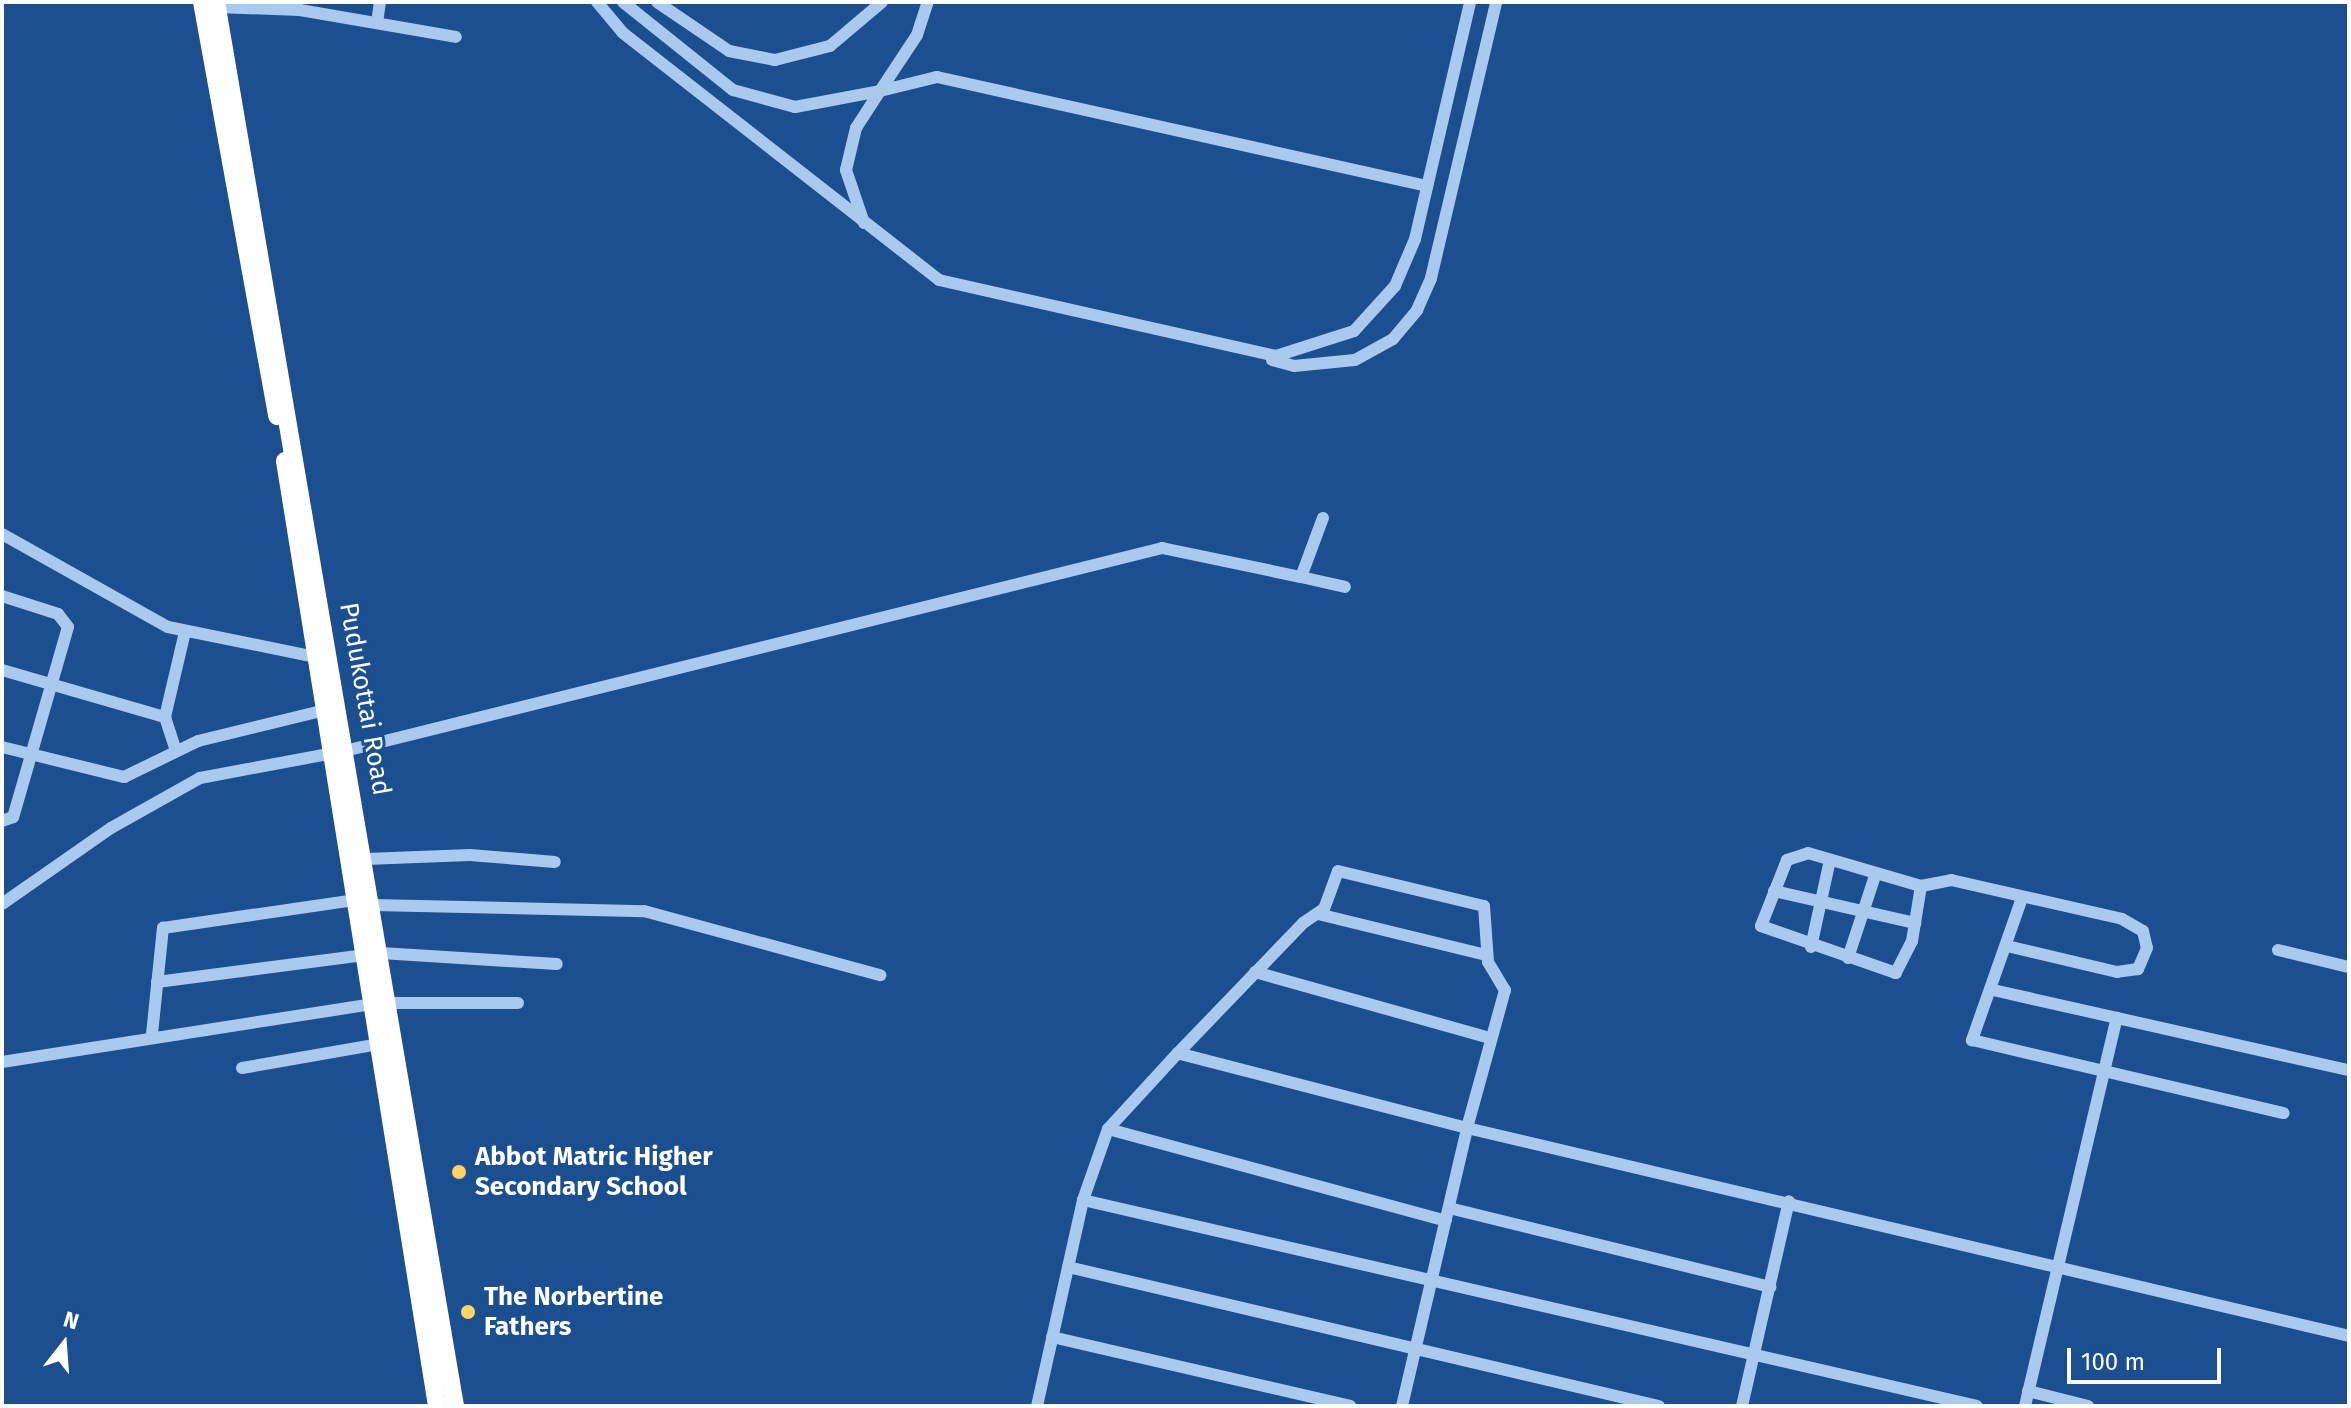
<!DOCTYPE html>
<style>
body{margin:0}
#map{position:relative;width:2351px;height:1408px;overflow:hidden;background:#1b4f8f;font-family:"Fira Sans",sans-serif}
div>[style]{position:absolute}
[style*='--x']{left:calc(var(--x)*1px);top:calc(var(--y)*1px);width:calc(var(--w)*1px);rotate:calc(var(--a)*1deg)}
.minor>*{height:12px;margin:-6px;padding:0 6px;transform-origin:6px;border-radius:6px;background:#a9c9ee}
.highway>*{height:18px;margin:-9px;padding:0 9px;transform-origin:9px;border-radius:9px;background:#fff}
.dots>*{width:22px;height:22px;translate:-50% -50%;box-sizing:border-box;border:4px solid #1b4f8f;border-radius:50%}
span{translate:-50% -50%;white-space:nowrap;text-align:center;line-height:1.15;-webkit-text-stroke:6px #1b4f8f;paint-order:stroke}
.street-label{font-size:26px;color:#fff}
.poi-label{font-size:26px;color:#fff;font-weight:700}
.left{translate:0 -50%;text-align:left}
.frame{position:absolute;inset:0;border:4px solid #fff;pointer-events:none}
.north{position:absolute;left:24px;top:1304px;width:80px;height:80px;-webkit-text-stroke:6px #1b4f8f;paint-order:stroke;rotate:17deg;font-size:22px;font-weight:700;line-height:32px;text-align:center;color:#fff}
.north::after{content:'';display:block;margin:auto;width:28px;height:36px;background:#fff;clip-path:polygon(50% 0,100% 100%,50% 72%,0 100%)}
.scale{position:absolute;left:2067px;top:1348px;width:154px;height:36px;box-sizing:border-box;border:4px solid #fff;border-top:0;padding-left:10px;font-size:24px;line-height:28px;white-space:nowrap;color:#fff;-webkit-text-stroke:6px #1b4f8f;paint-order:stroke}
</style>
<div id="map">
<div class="minor">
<i style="--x:597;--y:2;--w:40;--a:50"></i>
<i style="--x:623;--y:33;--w:401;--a:38"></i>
<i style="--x:939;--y:280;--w:345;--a:12.7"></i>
<i style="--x:1276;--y:356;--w:82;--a:-17.8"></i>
<i style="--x:1354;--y:331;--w:61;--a:-47.7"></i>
<i style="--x:1395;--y:286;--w:51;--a:-66.9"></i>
<i style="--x:1415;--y:239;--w:243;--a:-76.9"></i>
<i style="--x:623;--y:2;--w:141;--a:38.7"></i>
<i style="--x:733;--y:90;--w:64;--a:15.3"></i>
<i style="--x:795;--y:107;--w:86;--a:-10.7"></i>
<i style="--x:880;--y:91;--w:67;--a:-56.5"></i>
<i style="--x:917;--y:35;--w:35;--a:-72"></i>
<i style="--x:657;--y:2;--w:87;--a:34.2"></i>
<i style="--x:729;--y:51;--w:47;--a:11.1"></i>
<i style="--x:775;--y:60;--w:57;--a:-14.3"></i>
<i style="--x:830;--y:46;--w:68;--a:-40.2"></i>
<i style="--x:217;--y:7;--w:83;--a:2.1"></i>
<i style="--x:300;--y:10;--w:158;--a:9.8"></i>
<i style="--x:377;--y:23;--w:21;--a:-82"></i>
<i style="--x:864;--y:223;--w:56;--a:-108.8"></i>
<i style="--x:846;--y:170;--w:43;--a:-76.6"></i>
<i style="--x:856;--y:128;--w:44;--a:-57"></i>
<i style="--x:880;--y:91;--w:59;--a:-13.8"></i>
<i style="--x:937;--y:77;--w:502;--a:12.54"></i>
<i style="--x:1272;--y:360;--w:23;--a:15"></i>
<i style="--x:1294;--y:366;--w:61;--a:-5.6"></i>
<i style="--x:1355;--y:360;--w:43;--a:-28.9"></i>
<i style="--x:1393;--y:339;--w:38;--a:-50"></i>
<i style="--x:1417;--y:310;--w:35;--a:-66"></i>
<i style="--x:1431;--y:278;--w:284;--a:-76.7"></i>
<i style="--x:2;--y:534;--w:190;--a:29.3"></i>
<i style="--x:168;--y:627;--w:151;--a:11.5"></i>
<i style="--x:1301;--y:577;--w:45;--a:12.8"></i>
<i style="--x:2;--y:596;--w:59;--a:17.8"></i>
<i style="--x:58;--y:614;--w:16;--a:52"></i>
<i style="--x:68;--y:627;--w:198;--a:106.1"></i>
<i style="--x:13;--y:817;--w:12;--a:160"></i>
<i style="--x:2;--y:670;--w:170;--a:16.1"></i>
<i style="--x:2;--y:747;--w:126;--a:13.8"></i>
<i style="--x:124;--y:777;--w:82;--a:-25.9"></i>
<i style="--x:198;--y:741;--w:131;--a:-13.7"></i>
<i style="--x:349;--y:750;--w:838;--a:-13.95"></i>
<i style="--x:1162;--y:548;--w:142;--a:11.8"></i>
<i style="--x:1301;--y:577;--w:63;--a:-69.6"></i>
<i style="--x:176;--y:751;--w:36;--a:-108"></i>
<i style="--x:165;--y:717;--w:87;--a:-76.8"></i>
<i style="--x:366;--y:859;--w:104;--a:-2.2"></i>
<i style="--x:470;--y:855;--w:85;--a:4.7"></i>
<i style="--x:1921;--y:886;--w:56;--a:99.3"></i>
<i style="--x:1912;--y:941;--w:36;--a:117"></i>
<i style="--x:1896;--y:973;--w:143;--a:-160.8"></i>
<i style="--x:1761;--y:926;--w:71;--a:-68.5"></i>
<i style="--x:1787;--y:860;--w:22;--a:-18"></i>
<i style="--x:1808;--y:853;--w:118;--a:16.3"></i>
<i style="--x:1921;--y:886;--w:31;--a:-11"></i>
<i style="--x:1951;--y:880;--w:175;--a:12.8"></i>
<i style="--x:2122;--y:919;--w:24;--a:30"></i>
<i style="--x:2143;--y:931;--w:17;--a:77"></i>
<i style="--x:2147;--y:948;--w:23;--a:113"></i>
<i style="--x:2138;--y:969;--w:21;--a:172"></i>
<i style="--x:2117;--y:972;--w:113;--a:-166.7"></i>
<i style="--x:1774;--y:891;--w:145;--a:12.8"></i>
<i style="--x:2022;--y:898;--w:151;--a:109.4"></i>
<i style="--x:1972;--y:1040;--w:320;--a:13.2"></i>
<i style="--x:2;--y:904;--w:133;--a:-34.9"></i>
<i style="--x:111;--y:828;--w:102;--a:-29.3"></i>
<i style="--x:200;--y:778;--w:135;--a:-10.6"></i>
<i style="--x:373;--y:905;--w:271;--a:1.3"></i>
<i style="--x:644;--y:911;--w:245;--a:15.2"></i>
<i style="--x:1318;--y:914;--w:173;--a:13.7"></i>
<i style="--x:1811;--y:947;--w:89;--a:-77.7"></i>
<i style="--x:2278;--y:950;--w:73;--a:13.5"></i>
<i style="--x:1848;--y:958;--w:89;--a:-71.8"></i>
<i style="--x:1255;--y:972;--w:244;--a:15.7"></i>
<i style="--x:157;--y:982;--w:226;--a:-7.4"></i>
<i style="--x:381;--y:953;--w:176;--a:3.6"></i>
<i style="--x:1993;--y:990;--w:365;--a:12.7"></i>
<i style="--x:390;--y:1003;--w:128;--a:0"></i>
<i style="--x:152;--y:1034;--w:107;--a:-84.1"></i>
<i style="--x:163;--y:928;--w:195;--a:-8.3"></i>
<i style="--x:2;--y:1062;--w:376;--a:-8.9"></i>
<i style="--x:242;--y:1068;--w:140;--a:-9.9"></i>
<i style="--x:1108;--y:1129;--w:350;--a:15.2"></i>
<i style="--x:1083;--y:1200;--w:917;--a:12.98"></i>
<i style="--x:1449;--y:1208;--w:331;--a:13.8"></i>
<i style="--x:1068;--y:1267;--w:607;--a:13.24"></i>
<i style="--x:1052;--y:1337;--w:306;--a:13"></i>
<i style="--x:2028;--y:1391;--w:62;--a:14"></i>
<i style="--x:1037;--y:1406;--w:211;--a:-77.4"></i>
<i style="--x:1083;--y:1200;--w:75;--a:-70.6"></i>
<i style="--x:1108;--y:1129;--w:103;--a:-47.4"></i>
<i style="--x:1178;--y:1053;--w:180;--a:-46.1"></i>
<i style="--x:1303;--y:923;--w:25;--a:-34"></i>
<i style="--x:1324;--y:909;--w:40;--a:-69.8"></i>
<i style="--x:1338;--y:871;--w:150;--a:13.5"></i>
<i style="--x:1484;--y:906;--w:56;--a:85.9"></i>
<i style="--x:1488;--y:962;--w:33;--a:59"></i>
<i style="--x:1505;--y:990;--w:143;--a:105.4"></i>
<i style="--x:1467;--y:1128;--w:299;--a:-165.5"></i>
<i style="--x:1402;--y:1406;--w:285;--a:-76.8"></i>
<i style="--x:1467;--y:1128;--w:906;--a:13.27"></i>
<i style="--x:1742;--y:1406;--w:210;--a:-77.1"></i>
<i style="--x:2025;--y:1406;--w:399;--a:-76.7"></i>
</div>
<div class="highway">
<i style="--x:202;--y:2;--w:421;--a:79.7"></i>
<i style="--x:216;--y:2;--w:1424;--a:80.34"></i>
<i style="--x:285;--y:461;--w:957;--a:80.86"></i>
</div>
<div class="dots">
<i style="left:459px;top:1172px;background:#ffd166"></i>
<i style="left:468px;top:1312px;background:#ffd166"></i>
</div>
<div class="street-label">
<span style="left:365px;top:699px;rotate:80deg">Pudukottai Road</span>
</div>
<div class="poi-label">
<span class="left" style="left:475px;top:1172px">Abbot Matric Higher<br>Secondary School</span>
<span class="left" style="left:484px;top:1312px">The Norbertine<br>Fathers</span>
</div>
<div class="frame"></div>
<div class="north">N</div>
<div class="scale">100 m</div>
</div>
